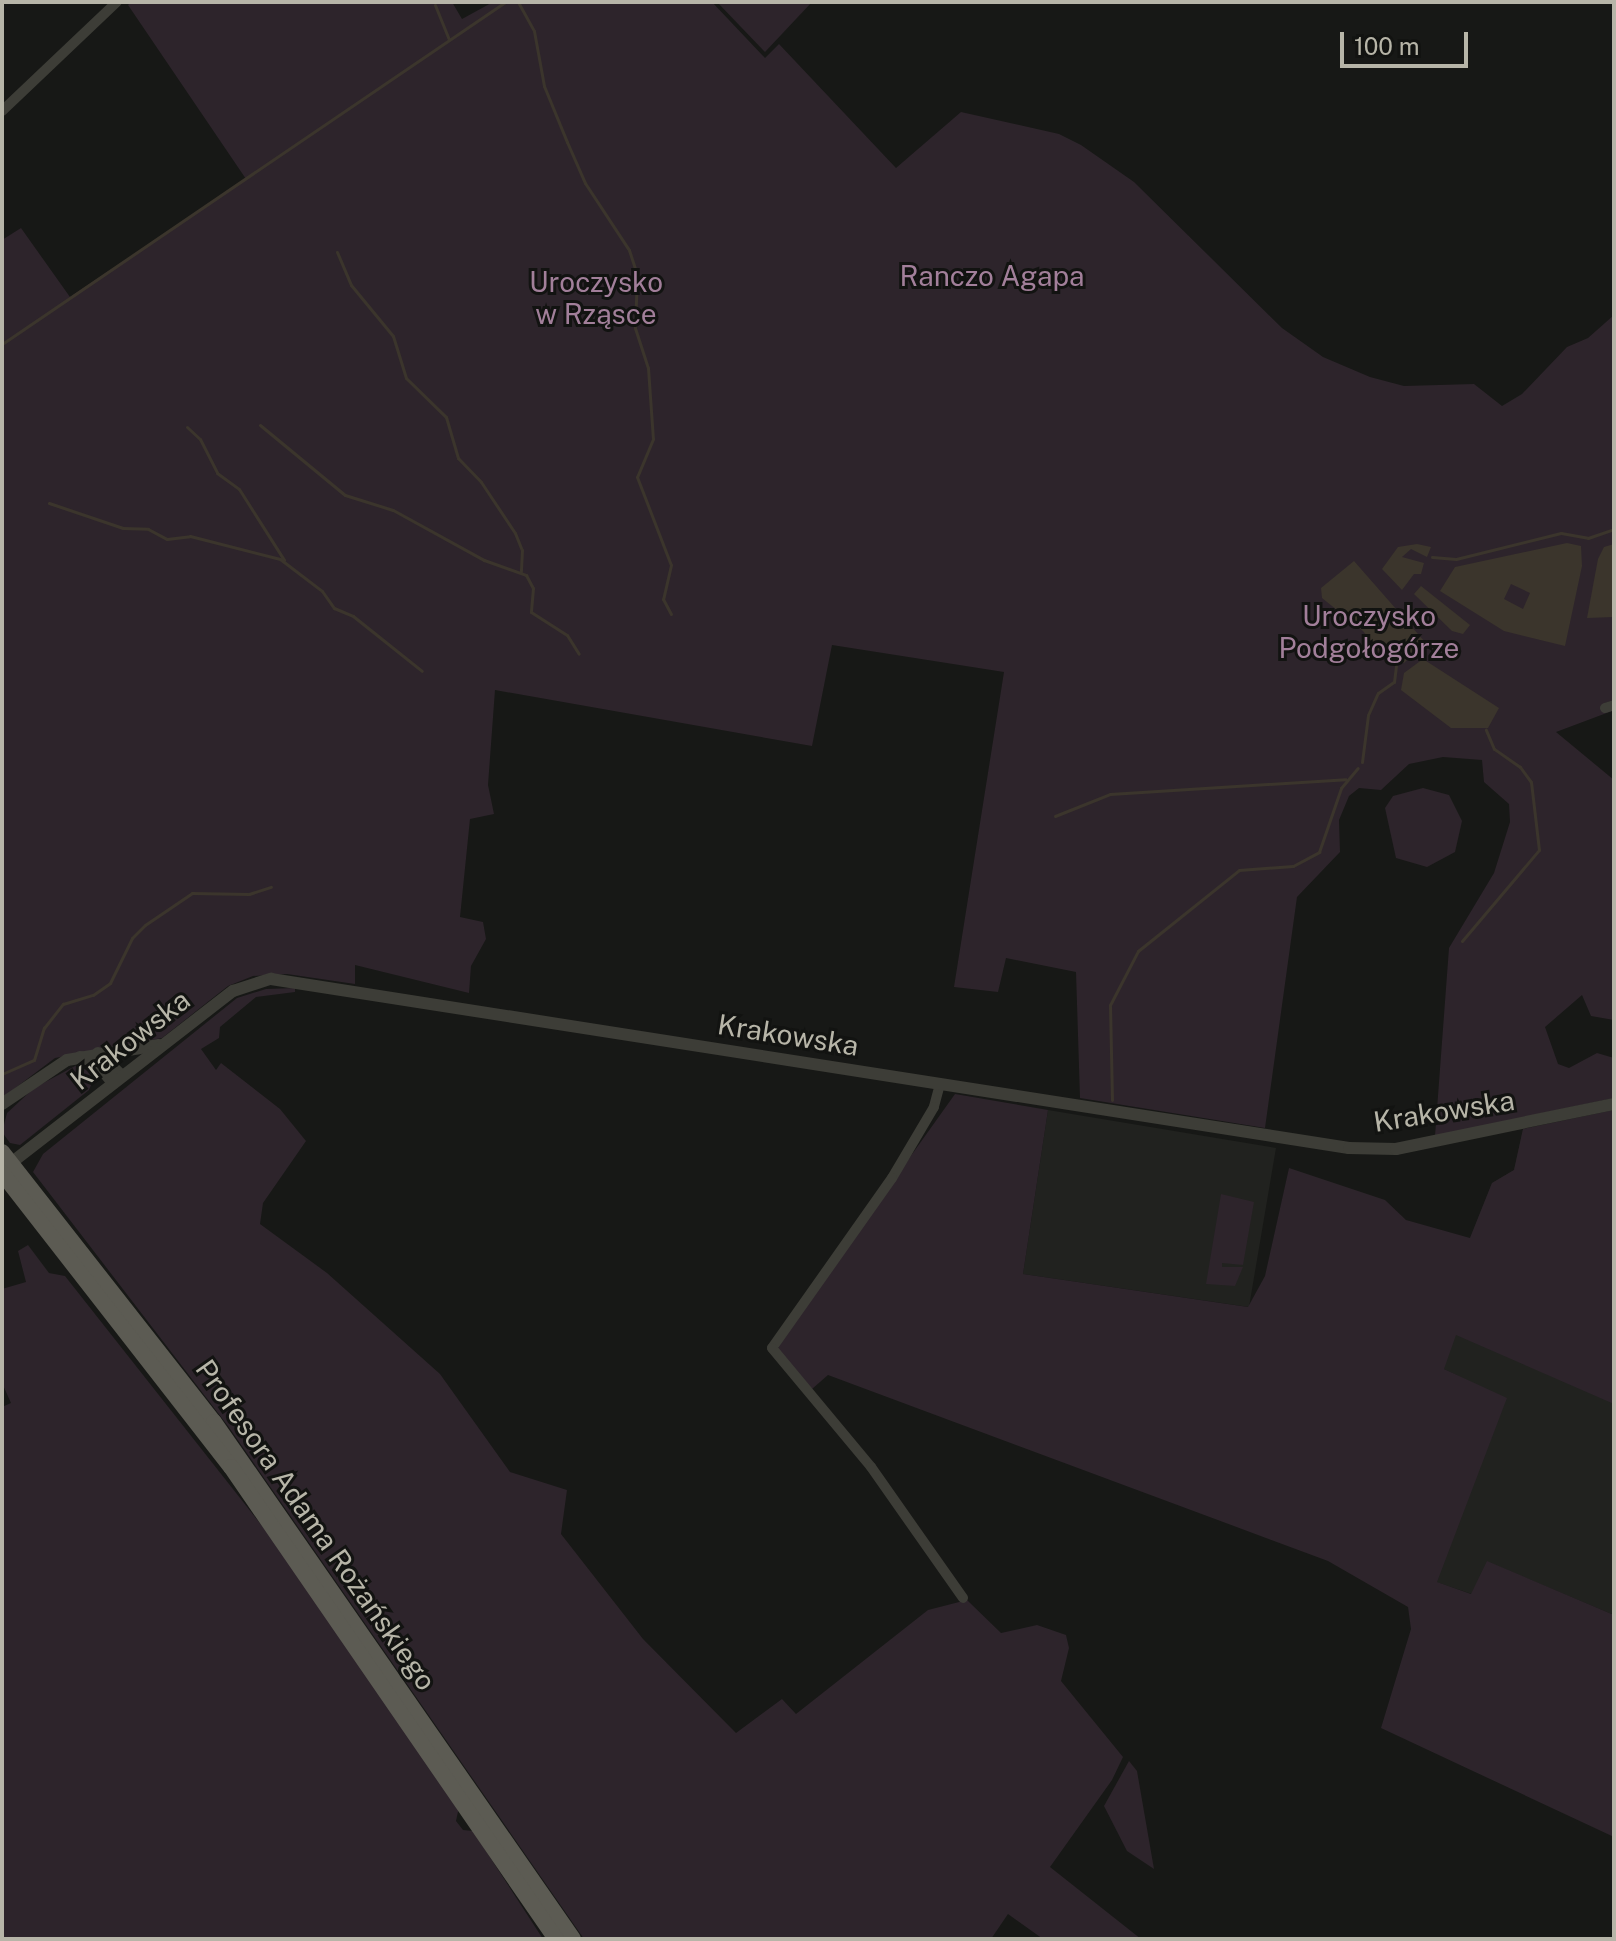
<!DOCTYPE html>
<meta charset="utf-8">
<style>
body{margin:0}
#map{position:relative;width:1616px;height:1941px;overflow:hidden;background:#171816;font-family:"Public Sans",sans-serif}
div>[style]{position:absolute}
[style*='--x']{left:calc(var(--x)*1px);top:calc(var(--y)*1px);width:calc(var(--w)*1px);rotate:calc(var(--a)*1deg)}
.built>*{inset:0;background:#21221f}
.green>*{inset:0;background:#2d242b}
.water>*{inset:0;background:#3b352c}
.stream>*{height:3px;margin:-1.5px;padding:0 1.5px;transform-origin:1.5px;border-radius:1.5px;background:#3b352c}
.minor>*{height:10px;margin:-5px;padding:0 5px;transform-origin:5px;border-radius:5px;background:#3d3d37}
.tertiary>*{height:12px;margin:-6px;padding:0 6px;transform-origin:6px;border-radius:6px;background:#3d3d37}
.primary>*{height:16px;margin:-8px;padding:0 8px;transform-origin:8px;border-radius:8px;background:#5c5b53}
span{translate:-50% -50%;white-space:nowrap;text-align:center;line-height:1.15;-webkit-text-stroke:6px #121311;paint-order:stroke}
.park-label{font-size:28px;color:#a27f9a}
.street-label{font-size:28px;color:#b7b5a8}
.frame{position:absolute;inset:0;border:4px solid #b7b5a8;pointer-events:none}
.scale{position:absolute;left:1340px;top:32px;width:128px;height:36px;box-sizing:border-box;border:4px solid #b7b5a8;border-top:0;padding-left:10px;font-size:24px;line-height:28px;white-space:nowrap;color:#b7b5a8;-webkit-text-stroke:6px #121311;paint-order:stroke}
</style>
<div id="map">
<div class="built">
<i style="clip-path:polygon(1048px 1110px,1276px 1148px,1249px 1307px,1023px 1274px)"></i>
<i style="clip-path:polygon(1614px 1110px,1614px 1615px,1488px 1562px,1472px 1594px,1436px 1582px,1506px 1399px,1444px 1369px,1435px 1326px,1492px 1183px,1514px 1170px,1523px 1129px)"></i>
</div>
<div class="green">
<i style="clip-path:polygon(131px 2px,452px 2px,462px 19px,493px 2px,712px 2px,765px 58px,779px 44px,896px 168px,961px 112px,1059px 134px,1081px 145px,1134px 182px,1282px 328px,1323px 357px,1370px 377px,1404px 386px,1474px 384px,1502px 406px,1522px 394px,1567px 347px,1588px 338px,1614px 315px,1614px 700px,1605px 703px,1612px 711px,1556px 732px,1614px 780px,1614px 1020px,1591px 1016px,1582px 995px,1545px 1027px,1558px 1064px,1569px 1068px,1597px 1053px,1614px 1058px,1614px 1098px,1435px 1136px,1449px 948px,1494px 873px,1510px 822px,1509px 804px,1484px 782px,1482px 760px,1443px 757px,1409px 764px,1381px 790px,1359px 788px,1349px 796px,1339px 820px,1340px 852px,1297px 897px,1265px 1128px,1080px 1098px,1076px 972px,1006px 958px,998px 992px,954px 987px,1004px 672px,832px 645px,812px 746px,495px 690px,488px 785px,494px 814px,470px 819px,460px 917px,483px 922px,486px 939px,471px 966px,469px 993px,355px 965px,355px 984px,287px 974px,253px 976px,228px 986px,162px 1038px,55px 1058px,2px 1098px,2px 240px,21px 228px,70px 297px,246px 179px,128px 5px)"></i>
<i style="clip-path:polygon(717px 2px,812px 2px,765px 52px)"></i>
<i style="clip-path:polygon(1423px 788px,1449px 795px,1462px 821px,1455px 852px,1427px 867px,1396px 858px,1385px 808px,1393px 796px)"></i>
<i style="clip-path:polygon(295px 988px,295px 992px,256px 997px,220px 1027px,219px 1038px,201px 1049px,216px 1070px,221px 1063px,280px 1109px,306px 1141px,263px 1203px,260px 1224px,327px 1273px,440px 1374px,510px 1472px,567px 1490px,561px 1534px,643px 1639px,736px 1733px,782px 1699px,796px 1714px,928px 1610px,967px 1600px,1001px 1633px,1037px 1625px,1066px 1635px,1069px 1648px,1061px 1681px,1123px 1757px,1112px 1780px,1050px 1867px,1141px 1939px,1043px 1939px,1008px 1914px,991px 1939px,584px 1939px,228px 1426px,33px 1172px,43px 1154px,237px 998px,266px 989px)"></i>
<i style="clip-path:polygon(77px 1065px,95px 1075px,89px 1090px,20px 1145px,10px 1143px,2px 1132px,7px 1113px,34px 1088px)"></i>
<i style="clip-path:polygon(955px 1094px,1048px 1110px,1023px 1274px,1248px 1307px,1265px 1276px,1289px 1168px,1385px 1200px,1406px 1220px,1470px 1238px,1492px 1183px,1514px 1170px,1523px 1129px,1614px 1110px,1614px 1404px,1456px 1335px,1444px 1369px,1507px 1398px,1437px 1582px,1471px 1594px,1487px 1561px,1614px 1615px,1614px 1837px,1381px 1728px,1411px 1629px,1408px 1607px,1328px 1561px,828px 1375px,812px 1389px,777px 1353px,781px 1338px)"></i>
<i style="clip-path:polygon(1221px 1194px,1254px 1202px,1243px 1265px,1222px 1263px,1222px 1267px,1243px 1267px,1235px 1286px,1206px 1284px)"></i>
<i style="clip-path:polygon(28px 1245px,49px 1273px,65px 1276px,270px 1536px,459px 1807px,456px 1821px,463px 1830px,473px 1831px,543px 1939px,2px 1939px,2px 1407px,11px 1403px,2px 1383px,2px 1289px,26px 1282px,18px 1251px)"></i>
<i style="clip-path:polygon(1129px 1761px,1137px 1771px,1154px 1869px,1127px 1851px,1104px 1806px)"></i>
</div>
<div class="water">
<i style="clip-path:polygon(evenodd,1567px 543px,1581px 546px,1582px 566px,1565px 646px,1504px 631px,1440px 591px,1455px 567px,1567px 543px,1511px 584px,1530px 593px,1523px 609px,1504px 599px,1511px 584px)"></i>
<i style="clip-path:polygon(1417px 544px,1431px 547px,1427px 557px,1411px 549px,1402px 557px,1424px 563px,1421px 574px,1414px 574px,1402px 590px,1382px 569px,1398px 547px)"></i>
<i style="clip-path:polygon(1614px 544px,1614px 617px,1587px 618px,1598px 559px,1604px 547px)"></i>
<i style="clip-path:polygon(1354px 561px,1425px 642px,1404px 663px,1389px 664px,1363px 631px,1322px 598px,1321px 588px)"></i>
<i style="clip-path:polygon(1421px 586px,1470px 625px,1463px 634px,1452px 631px,1414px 594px)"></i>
<i style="clip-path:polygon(1423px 659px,1499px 708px,1488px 728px,1451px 728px,1401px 690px,1404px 673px)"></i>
</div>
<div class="stream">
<i style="--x:518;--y:2;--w:33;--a:61"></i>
<i style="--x:534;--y:31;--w:56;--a:79.7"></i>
<i style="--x:544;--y:86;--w:61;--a:67.7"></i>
<i style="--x:567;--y:142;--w:45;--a:66.3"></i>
<i style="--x:585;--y:183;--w:80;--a:56.7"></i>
<i style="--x:629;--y:250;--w:26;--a:72"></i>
<i style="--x:637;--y:275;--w:53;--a:92.2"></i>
<i style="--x:635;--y:328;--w:42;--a:72"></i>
<i style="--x:648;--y:368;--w:71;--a:86"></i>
<i style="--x:653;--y:439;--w:41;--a:112.8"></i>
<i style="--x:637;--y:477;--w:94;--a:68.9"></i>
<i style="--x:671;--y:565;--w:35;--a:103"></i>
<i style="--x:663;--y:599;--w:17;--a:62"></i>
<i style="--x:435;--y:5;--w:37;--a:68"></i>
<i style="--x:337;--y:252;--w:36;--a:67"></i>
<i style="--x:351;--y:285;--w:66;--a:50.5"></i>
<i style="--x:393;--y:336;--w:44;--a:72.8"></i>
<i style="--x:406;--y:378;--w:56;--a:44.3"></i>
<i style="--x:446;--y:417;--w:43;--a:73.7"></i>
<i style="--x:458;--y:458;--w:33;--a:46"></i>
<i style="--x:481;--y:482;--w:61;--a:56.3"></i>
<i style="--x:515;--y:533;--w:18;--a:68"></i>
<i style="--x:522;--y:550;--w:22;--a:93"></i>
<i style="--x:2;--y:344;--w:608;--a:-34.21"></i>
<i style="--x:260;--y:425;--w:110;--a:39.5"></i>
<i style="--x:345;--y:495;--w:50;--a:17.4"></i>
<i style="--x:393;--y:510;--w:104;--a:28.8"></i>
<i style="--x:484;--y:560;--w:45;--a:19.7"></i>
<i style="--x:526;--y:575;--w:15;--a:62"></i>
<i style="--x:533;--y:588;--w:24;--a:95"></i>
<i style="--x:531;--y:612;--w:43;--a:32.6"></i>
<i style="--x:567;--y:635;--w:22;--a:58"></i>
<i style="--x:187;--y:427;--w:18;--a:43"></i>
<i style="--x:200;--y:439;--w:38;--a:63"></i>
<i style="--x:217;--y:473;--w:27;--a:36"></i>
<i style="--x:239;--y:489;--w:84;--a:57.6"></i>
<i style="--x:49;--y:503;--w:78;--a:18.7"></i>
<i style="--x:123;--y:528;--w:25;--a:2"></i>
<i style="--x:148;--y:529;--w:21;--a:28"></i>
<i style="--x:167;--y:539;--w:23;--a:-7"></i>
<i style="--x:190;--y:536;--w:93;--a:14.3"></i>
<i style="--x:280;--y:559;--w:53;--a:37.3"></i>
<i style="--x:322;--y:591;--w:21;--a:55"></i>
<i style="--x:334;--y:608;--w:21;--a:23"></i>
<i style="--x:353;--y:616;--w:88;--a:38.6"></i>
<i style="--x:1432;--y:557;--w:24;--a:5"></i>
<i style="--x:1456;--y:559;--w:108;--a:-13.9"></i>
<i style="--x:1561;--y:533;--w:27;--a:10"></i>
<i style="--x:1588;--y:538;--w:28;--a:-19"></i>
<i style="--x:1362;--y:762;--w:47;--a:-82.7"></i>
<i style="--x:1368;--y:715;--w:24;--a:-66"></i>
<i style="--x:1378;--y:693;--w:19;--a:-35"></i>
<i style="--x:1394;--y:682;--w:16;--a:-83"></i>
<i style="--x:1055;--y:816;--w:59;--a:-21.8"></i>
<i style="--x:1110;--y:794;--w:236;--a:-3.6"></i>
<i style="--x:1462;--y:941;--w:119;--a:-49.8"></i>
<i style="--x:1539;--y:850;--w:68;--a:-96.7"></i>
<i style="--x:1531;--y:782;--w:19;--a:-126"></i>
<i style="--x:1520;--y:767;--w:32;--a:-145"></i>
<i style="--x:1494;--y:749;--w:21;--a:-113"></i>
<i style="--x:2;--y:1074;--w:35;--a:-24"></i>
<i style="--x:34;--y:1060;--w:34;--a:-73"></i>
<i style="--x:44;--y:1028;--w:31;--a:-52"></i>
<i style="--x:63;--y:1004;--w:31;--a:-17"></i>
<i style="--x:93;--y:995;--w:21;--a:-35"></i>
<i style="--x:110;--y:983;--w:50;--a:-63.9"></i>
<i style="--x:132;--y:938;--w:18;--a:-45"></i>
<i style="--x:145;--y:925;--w:57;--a:-34.2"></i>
<i style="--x:192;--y:893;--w:57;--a:1"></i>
<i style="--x:249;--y:894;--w:23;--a:-18"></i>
<i style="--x:1112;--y:1100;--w:95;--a:-91.2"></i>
<i style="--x:1110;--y:1005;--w:61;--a:-62.6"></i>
<i style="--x:1138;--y:951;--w:129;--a:-38.7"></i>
<i style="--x:1239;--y:870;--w:54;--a:-4.2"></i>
<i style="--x:1293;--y:866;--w:30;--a:-28"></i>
<i style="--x:1319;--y:852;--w:68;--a:-71"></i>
<i style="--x:1341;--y:788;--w:26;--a:-50"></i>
</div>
<div class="minor">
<i style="--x:2;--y:111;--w:158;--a:-43.5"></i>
<i style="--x:1605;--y:708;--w:9;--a:-18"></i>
<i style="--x:940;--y:1084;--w:24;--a:105"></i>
<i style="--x:934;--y:1107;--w:82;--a:120.6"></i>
<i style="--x:892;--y:1178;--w:208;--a:125.2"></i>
<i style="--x:772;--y:1348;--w:155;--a:50.2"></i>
<i style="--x:871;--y:1467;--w:160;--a:54.9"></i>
</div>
<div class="tertiary">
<i style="--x:98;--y:1053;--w:33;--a:44"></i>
<i style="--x:80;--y:1057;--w:17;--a:17"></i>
<i style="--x:96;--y:1062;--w:27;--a:51"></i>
<i style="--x:2;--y:1104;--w:78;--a:-34.1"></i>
<i style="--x:67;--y:1060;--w:93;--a:-9.3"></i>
<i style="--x:11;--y:1163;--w:281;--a:-37.8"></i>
<i style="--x:233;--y:991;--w:40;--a:-18"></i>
<i style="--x:271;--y:979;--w:1091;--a:8.91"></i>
<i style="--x:1349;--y:1148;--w:47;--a:1.2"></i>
<i style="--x:1396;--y:1149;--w:223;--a:-11.7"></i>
</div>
<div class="primary">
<i style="--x:2;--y:1152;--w:343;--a:51.9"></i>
<i style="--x:214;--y:1422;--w:629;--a:55.22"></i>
<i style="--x:2;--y:1173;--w:373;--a:52.1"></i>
<i style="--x:231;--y:1467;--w:573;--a:55.45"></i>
</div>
<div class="park-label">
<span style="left:992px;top:276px">Ranczo Agapa</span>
<span style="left:596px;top:298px">Uroczysko<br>w Rząsce</span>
<span style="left:1369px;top:632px">Uroczysko<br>Podgołogórze</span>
</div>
<div class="street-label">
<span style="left:788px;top:1035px;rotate:9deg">Krakowska</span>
<span style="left:130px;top:1040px;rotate:-38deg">Krakowska</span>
<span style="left:1444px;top:1111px;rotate:-9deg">Krakowska</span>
<span style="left:316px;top:1525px;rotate:55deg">Profesora Adama Rożańskiego</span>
</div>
<div class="frame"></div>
<div class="scale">100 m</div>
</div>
